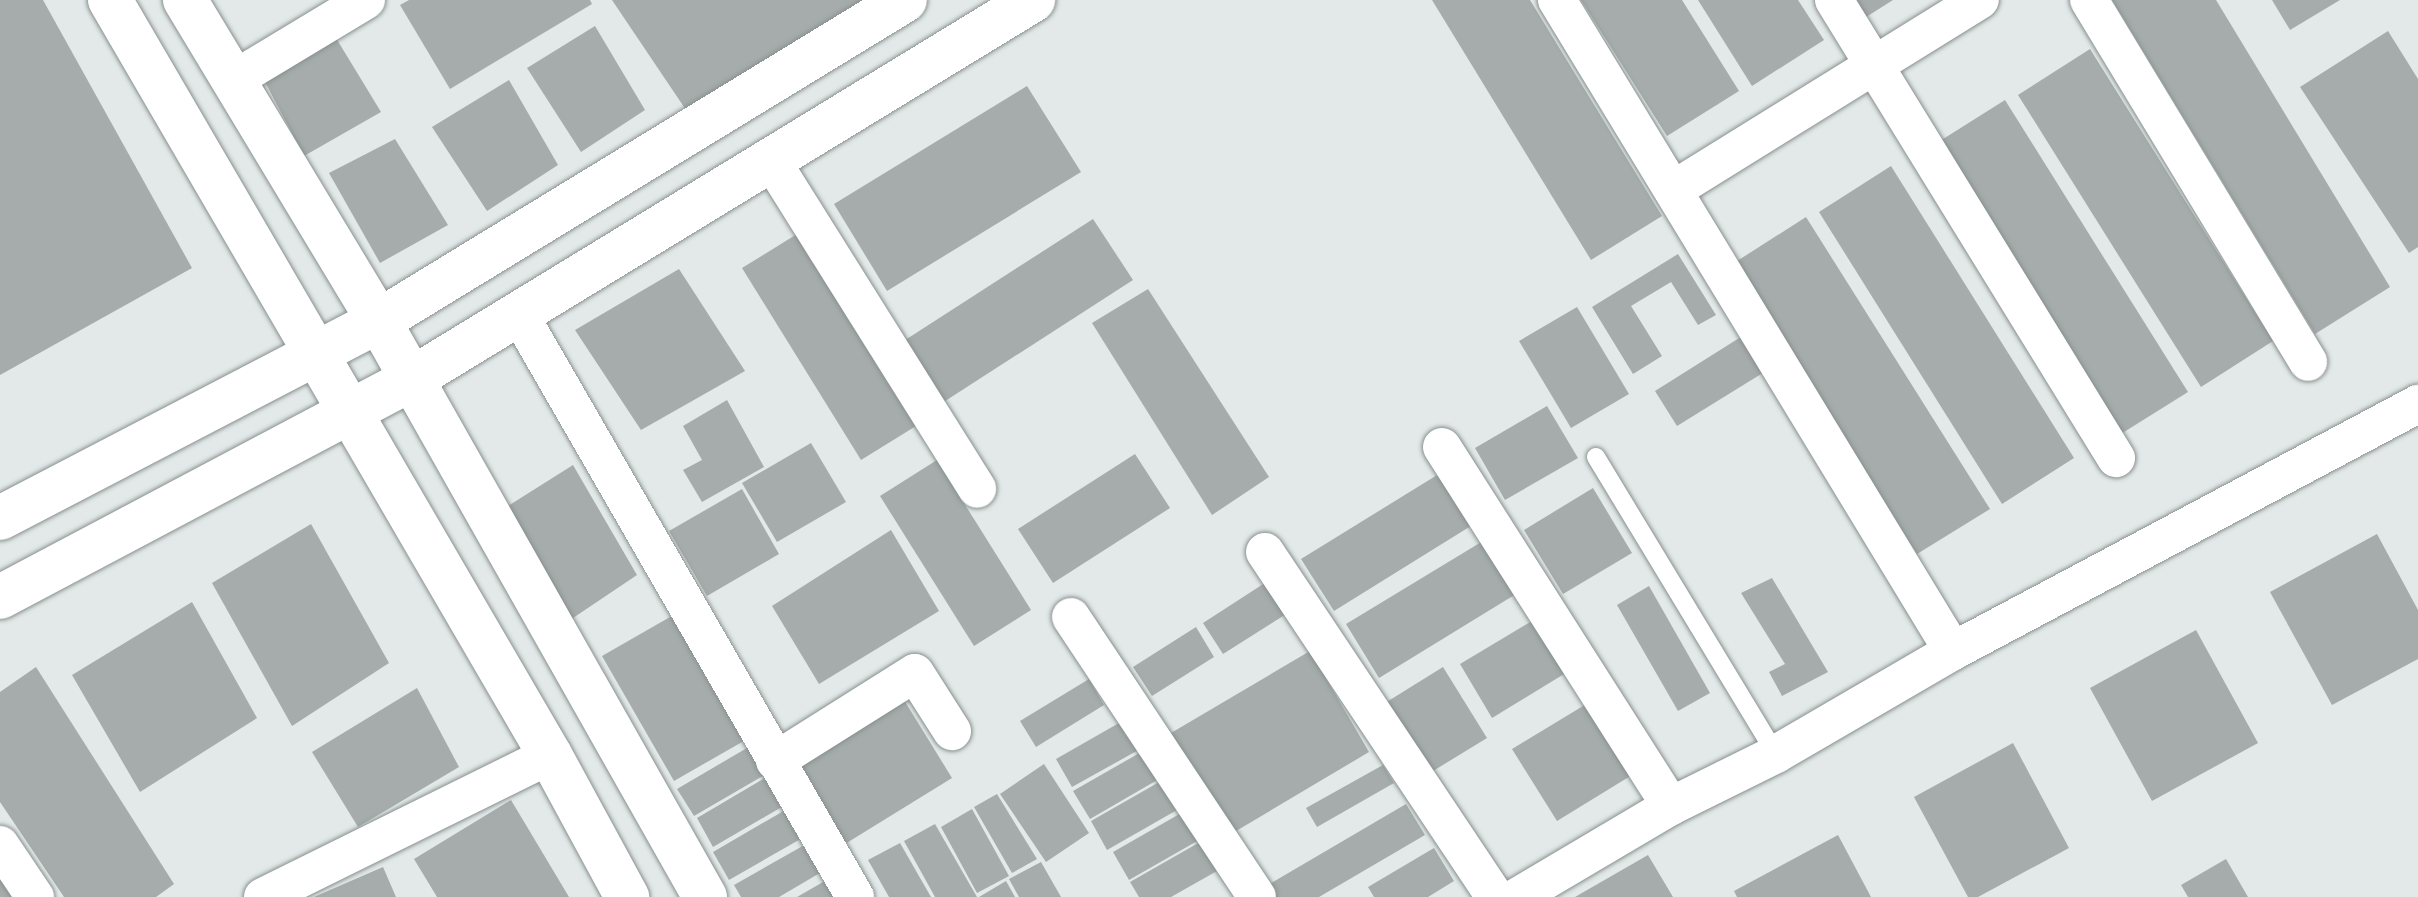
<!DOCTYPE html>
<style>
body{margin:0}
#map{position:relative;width:2418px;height:897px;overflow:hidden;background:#e2e9e8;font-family:"IBM Plex Sans",sans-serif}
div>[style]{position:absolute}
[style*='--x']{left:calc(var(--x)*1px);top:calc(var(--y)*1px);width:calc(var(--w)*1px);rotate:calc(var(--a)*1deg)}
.building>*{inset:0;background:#a5acab}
.roads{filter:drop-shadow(0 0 2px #88908e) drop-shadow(0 0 2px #88908e)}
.lane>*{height:18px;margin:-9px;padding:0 9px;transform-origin:9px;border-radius:9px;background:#fff}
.street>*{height:38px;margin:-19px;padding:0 19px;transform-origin:19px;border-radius:19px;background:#fff}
.secondary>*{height:44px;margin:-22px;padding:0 22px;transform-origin:22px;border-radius:22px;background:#fff}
span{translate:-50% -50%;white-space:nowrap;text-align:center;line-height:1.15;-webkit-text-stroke:6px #eff7f5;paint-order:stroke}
</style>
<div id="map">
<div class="building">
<i style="clip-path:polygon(0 0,43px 0,192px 268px,0 375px)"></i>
<i style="clip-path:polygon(409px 0,590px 0,592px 4px,450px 89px,400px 5px)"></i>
<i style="clip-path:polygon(612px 0,867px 0,686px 110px)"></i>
<i style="clip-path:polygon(1432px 0,1530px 0,1662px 216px,1591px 260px)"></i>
<i style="clip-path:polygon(1581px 0,1682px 0,1739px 91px,1667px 136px)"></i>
<i style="clip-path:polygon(1698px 0,1798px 0,1824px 40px,1752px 86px)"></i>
<i style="clip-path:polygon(1851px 0,1893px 0,1863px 19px)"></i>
<i style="clip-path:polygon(2112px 0,2216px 0,2390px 287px,2315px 334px)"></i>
<i style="clip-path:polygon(2272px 0,2340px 0,2290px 30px)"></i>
<i style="clip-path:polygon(595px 26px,645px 110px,581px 152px,527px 68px)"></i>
<i style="clip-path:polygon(2388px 31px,2418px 79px,2418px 247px,2409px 253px,2300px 87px)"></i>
<i style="clip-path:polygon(336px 38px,381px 112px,304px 156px,264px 80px)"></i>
<i style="clip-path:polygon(2090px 49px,2273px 341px,2201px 387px,2018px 95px)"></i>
<i style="clip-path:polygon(509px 80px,558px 165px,487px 211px,432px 127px)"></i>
<i style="clip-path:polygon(1027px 86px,1081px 172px,887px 291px,834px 204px)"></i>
<i style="clip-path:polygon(2005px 100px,2188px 392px,2116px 437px,1932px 146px)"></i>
<i style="clip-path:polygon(395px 139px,448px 225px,380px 263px,329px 173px)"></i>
<i style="clip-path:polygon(1891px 166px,2074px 458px,2002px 504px,1819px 212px)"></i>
<i style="clip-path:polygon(1806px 217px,1990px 509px,1917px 554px,1734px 263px)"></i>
<i style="clip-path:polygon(1093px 219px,1133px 280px,939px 405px,899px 344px)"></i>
<i style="clip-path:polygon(797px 234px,916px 426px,861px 460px,742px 268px)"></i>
<i style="clip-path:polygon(1678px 254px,1716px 315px,1698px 325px,1671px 282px,1631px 306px,1662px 356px,1633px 374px,1592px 307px)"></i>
<i style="clip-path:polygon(679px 269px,745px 371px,641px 430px,575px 330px)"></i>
<i style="clip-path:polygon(1148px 289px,1269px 477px,1212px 515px,1092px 323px)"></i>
<i style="clip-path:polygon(1577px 307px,1629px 394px,1571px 428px,1519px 341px)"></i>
<i style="clip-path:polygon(1744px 335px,1766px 371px,1677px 426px,1655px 391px)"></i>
<i style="clip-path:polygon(727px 400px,764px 467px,702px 502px,683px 470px,702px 460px,683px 426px)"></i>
<i style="clip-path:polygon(1547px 406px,1578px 458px,1505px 500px,1475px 448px)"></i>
<i style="clip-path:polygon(811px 443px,846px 502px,777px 542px,742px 483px)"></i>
<i style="clip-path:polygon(1135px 454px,1170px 508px,1053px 583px,1018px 529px)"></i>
<i style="clip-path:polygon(937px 460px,1031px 610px,974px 646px,880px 496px)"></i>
<i style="clip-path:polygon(573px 465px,637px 575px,570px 620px,500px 511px)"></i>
<i style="clip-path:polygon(1442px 472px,1474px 524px,1334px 611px,1301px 559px)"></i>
<i style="clip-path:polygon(1593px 488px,1632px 553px,1563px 594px,1524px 530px)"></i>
<i style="clip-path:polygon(742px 489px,779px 554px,707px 596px,669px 531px)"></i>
<i style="clip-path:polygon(311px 524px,389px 663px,292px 726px,212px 583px)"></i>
<i style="clip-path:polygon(891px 530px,939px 611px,819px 684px,772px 606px)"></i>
<i style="clip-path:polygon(2377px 534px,2418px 610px,2418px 659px,2332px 705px,2270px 592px)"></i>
<i style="clip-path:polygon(1483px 541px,1516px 594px,1379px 678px,1346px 624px)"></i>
<i style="clip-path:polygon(1772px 578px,1828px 672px,1782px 696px,1769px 672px,1785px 664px,1741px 593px)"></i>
<i style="clip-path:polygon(1271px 579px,1291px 611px,1223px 654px,1203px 623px)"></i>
<i style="clip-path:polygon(1649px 586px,1710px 693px,1678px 711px,1617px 605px)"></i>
<i style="clip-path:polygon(192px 602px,257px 718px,140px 792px,72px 675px)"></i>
<i style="clip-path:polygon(677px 613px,749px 738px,674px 781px,602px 656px)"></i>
<i style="clip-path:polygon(1537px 618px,1569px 671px,1492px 718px,1460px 664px)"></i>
<i style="clip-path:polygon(1196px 627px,1214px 657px,1152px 696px,1133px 667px)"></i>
<i style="clip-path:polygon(2196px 630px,2258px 743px,2152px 801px,2090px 688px)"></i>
<i style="clip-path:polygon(1310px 651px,1369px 752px,1231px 834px,1171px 733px)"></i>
<i style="clip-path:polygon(36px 667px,174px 884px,156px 897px,64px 897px,0 802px,0 692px)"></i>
<i style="clip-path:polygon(1443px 667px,1487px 738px,1420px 779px,1377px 708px)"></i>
<i style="clip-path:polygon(1089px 679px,1104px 705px,1036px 747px,1020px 721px)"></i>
<i style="clip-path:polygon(417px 688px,459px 767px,358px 827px,312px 752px)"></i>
<i style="clip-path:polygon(904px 700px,952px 778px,845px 844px,797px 767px)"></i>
<i style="clip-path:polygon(1588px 703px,1632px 775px,1557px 821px,1512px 749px)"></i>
<i style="clip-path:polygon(1126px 719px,1142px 748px,1072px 787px,1056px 759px)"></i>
<i style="clip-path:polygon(2013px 743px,2069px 848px,1978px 897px,1968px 897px,1914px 797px)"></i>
<i style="clip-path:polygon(752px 745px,768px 773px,694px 816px,677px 789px)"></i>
<i style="clip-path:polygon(1143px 751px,1159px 779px,1090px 819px,1073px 791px)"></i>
<i style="clip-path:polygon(1044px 764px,1089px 833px,1046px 862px,1000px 794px)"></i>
<i style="clip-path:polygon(1383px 765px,1394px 783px,1317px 827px,1306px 808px)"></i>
<i style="clip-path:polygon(770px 775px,787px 804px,713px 847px,697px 818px)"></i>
<i style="clip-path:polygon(1161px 781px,1177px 810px,1107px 850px,1091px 821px)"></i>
<i style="clip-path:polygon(997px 794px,1037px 859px,1012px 873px,974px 807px)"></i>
<i style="clip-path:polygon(511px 800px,569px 897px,437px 897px,414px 859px)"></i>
<i style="clip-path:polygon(1406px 804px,1425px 835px,1319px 897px,1273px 897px,1266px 886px)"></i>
<i style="clip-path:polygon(787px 809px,804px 837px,729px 880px,713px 852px)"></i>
<i style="clip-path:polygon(972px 809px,1009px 876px,977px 893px,941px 827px)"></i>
<i style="clip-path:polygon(1183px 812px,1199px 840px,1129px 880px,1113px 852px)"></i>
<i style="clip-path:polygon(935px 824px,977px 897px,935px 897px,904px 841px)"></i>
<i style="clip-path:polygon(1838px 835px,1871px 897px,1737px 897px,1734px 891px)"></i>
<i style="clip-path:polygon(1200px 842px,1217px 871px,1171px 897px,1139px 897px,1130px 882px)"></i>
<i style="clip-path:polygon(808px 843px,825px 870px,779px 897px,741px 897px,734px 885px)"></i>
<i style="clip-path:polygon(900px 843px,931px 897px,889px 897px,868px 860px)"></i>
<i style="clip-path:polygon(1434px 848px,1454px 881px,1428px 897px,1374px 897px,1368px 887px)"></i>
<i style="clip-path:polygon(1648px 855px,1673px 897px,1575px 897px)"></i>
<i style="clip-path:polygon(2226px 859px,2248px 897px,2188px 897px,2181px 885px)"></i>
<i style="clip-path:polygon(0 861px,22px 897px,0 897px)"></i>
<i style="clip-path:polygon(1041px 862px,1061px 897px,1019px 897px,1009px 879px)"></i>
<i style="clip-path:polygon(383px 867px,396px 897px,314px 897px)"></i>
<i style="clip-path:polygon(830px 878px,842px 897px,797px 897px)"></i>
<i style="clip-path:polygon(1006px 881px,1015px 897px,979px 897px)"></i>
</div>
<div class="roads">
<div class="lane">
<i style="--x:1596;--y:457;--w:347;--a:58.8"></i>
</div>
<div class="street">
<i style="--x:1557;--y:0;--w:762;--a:58.69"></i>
<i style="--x:1834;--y:0;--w:538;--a:58.38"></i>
<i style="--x:2089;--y:0;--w:423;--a:58.8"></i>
<i style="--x:235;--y:79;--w:153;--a:-31.1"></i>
<i style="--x:771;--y:160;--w:388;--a:57.9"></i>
<i style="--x:1673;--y:190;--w:361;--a:-31.8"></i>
<i style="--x:519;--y:314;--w:673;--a:60.04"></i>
<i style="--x:1442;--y:447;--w:426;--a:57.5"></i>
<i style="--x:1265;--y:552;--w:415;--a:56.3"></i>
<i style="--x:1071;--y:617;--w:336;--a:56.4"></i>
<i style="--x:775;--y:761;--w:165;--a:-32.2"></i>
<i style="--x:915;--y:673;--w:69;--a:57.5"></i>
<i style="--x:0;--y:845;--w:63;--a:56.1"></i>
<i style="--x:263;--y:897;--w:320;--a:-26.3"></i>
<i style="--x:1517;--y:897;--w:179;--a:-30.6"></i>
<i style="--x:1671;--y:806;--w:117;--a:-26.3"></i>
<i style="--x:1776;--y:754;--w:205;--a:-30.2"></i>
<i style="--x:1953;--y:651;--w:527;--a:-27.98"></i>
</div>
<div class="secondary">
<i style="--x:110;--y:0;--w:874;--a:59.77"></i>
<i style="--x:550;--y:755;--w:162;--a:61.5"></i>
<i style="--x:185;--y:0;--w:375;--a:58.9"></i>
<i style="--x:379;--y:321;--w:662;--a:60.49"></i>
<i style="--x:0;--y:518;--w:427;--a:-27.5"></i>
<i style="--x:379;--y:321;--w:616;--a:-31.39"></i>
<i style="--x:0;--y:597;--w:464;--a:-27.9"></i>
<i style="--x:410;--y:380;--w:730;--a:-31.38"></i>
</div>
</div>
</div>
